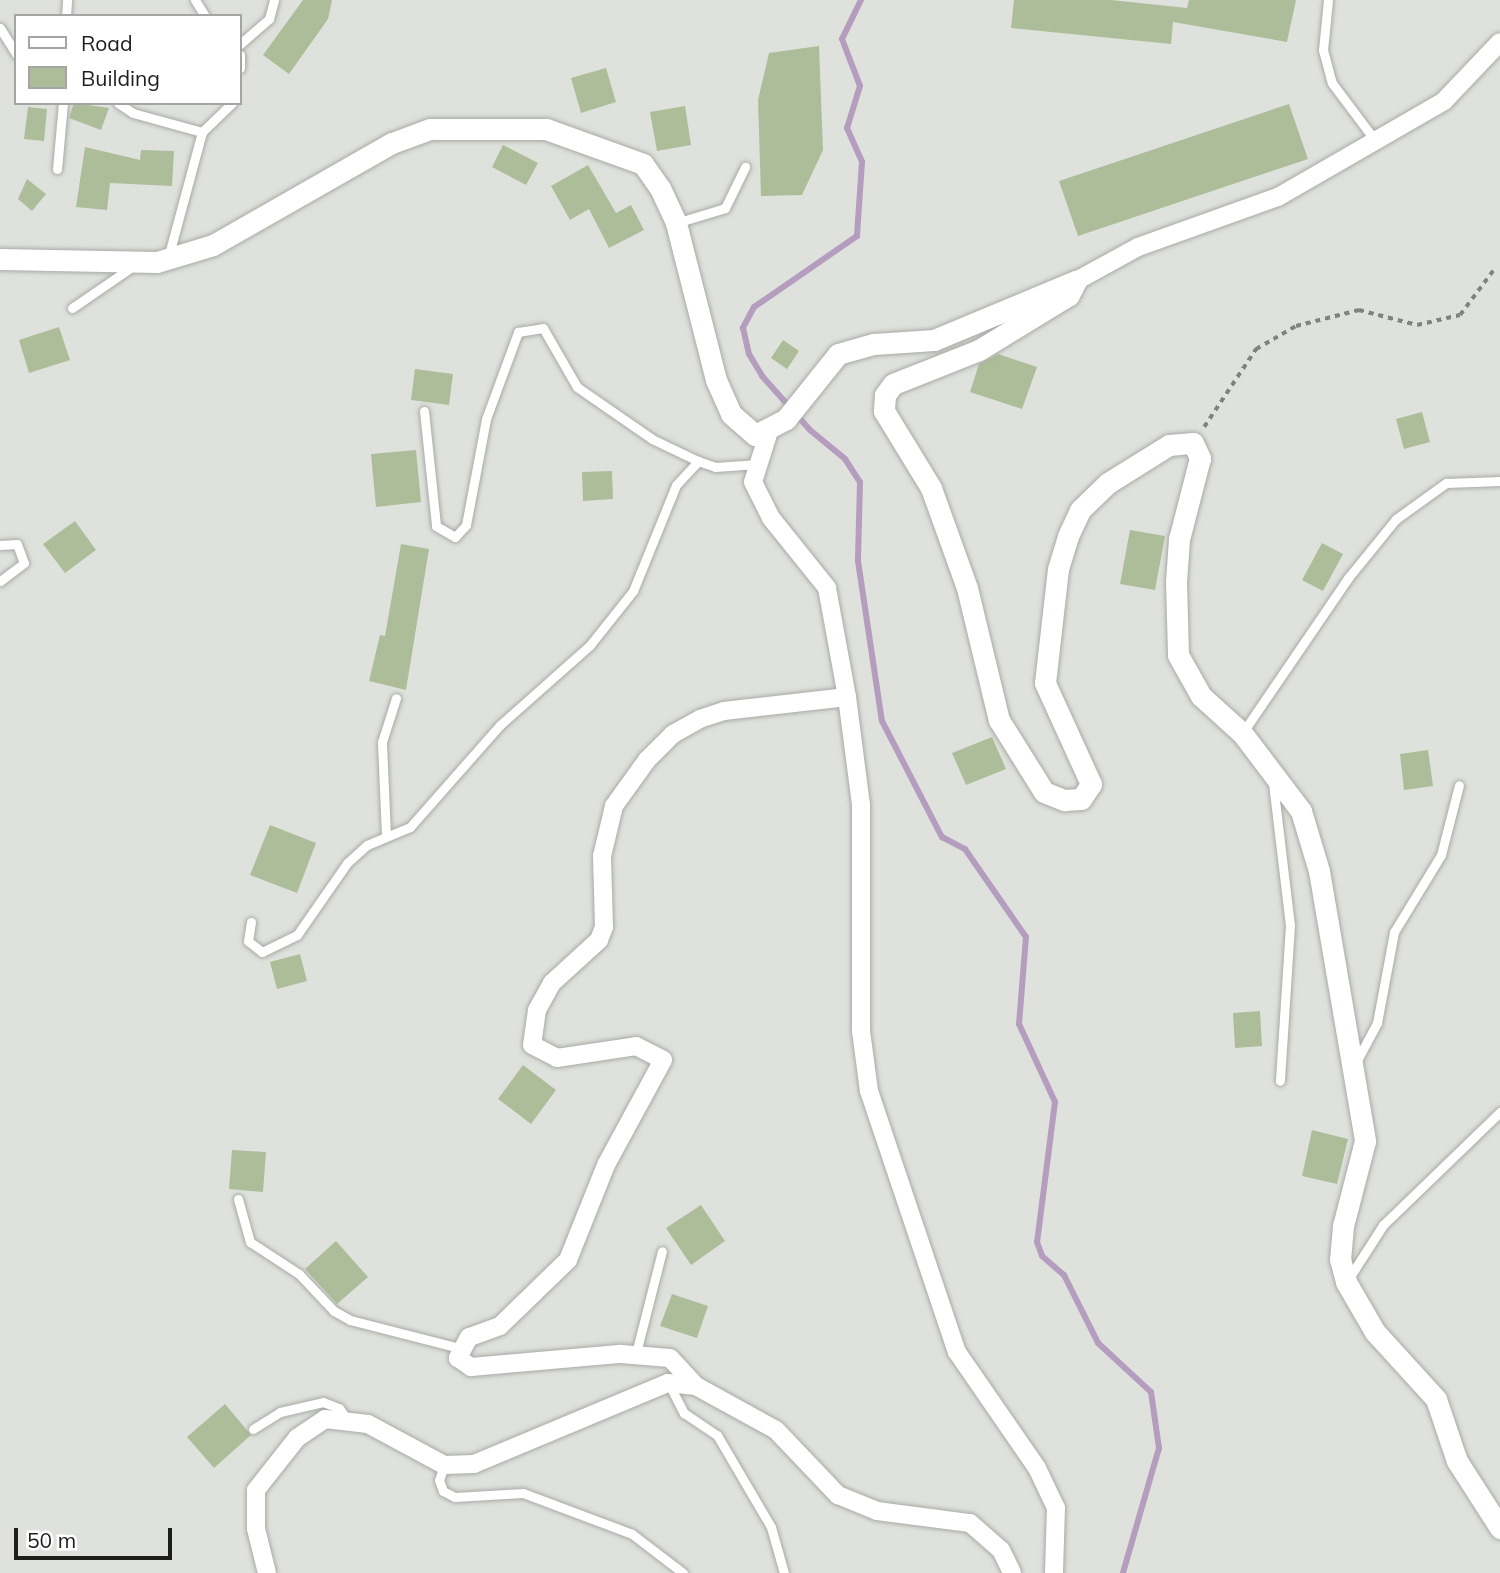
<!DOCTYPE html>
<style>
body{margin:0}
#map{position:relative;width:1500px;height:1573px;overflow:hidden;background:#dfe2dc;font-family:Mulish,sans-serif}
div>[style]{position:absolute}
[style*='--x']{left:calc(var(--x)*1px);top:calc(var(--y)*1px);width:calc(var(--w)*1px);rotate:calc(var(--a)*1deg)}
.stream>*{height:6px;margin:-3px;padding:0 3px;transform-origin:3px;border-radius:3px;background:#b49dbe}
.building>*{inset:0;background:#adbd99}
.path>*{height:3.5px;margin-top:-1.75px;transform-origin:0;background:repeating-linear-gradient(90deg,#80827e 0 5px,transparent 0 10px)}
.roads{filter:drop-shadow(0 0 2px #a8aaa5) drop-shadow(0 0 2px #a8aaa5)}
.service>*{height:9px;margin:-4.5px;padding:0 4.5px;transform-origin:4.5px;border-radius:4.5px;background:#fff}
.minor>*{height:18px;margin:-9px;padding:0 9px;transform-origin:9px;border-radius:9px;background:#fff}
.tertiary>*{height:21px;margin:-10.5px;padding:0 10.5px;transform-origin:10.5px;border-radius:10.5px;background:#fff}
span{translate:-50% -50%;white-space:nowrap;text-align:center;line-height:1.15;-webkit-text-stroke:7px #fff;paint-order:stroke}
.legend{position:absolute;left:14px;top:14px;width:228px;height:91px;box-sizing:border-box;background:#fff;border:2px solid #a5a5a5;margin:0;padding:9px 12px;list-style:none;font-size:21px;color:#1e1f1d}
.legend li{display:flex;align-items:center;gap:14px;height:35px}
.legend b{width:35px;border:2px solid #a5a5a5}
.scale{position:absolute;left:14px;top:1528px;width:158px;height:32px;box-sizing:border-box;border:4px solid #1e1f1d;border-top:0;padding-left:9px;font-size:21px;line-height:24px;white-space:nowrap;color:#1e1f1d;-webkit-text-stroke:5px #fff;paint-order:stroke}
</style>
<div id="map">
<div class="stream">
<i style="--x:861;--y:0;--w:43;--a:116"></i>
<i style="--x:842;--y:39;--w:50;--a:69"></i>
<i style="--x:860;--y:86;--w:44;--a:107.2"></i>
<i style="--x:847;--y:128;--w:37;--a:66"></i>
<i style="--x:862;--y:162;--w:74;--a:93.9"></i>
<i style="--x:857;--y:236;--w:125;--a:145.4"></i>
<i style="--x:754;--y:307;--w:24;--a:118"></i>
<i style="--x:743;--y:328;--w:27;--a:77"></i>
<i style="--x:749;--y:354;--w:26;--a:59"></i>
<i style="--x:762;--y:376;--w:72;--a:48.4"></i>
<i style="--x:810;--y:430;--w:45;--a:39.6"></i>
<i style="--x:845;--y:459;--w:27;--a:57"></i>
<i style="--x:860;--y:482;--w:79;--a:91.5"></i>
<i style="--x:858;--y:561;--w:162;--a:81.5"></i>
<i style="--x:882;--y:721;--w:131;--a:62.7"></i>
<i style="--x:942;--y:837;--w:26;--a:28"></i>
<i style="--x:965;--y:849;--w:107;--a:55.3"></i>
<i style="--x:1026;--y:937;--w:87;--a:94.6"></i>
<i style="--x:1019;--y:1024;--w:86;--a:65.2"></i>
<i style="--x:1055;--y:1102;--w:141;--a:97.3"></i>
<i style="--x:1037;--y:1242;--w:15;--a:70"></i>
<i style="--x:1042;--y:1256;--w:29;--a:41"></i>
<i style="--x:1064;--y:1275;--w:76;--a:63.4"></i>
<i style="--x:1098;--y:1343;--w:72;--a:42.8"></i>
<i style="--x:1151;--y:1392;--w:57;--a:81.9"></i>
<i style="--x:1159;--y:1448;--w:130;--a:106.1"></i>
</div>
<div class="building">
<i style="clip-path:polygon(303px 0,332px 0,328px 19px,289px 74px,263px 55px)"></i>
<i style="clip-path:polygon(1014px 0,1111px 0,1187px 8px,1189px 0,1296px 0,1287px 42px,1173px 22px,1171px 44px,1011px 28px)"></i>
<i style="clip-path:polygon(819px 46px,823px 150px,802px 195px,761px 196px,758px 100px,769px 53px)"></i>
<i style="clip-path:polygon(606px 68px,616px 102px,581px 113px,571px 78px)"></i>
<i style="clip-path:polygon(74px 103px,109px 108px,101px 130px,69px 118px)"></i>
<i style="clip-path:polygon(1289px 104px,1308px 159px,1078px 236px,1059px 181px)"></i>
<i style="clip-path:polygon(685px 106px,691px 145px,657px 151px,650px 112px)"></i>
<i style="clip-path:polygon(28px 107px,47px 109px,44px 141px,24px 139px)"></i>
<i style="clip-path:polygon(503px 145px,538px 163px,526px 185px,492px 167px)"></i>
<i style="clip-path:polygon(85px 147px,140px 160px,141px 150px,174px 151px,172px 186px,110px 183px,107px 210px,76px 207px)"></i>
<i style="clip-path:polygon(588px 165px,616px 213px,631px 205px,644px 230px,609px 248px,589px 209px,570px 220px,551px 186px)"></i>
<i style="clip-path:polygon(27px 179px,46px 194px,32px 211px,18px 199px)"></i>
<i style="clip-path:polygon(59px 327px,70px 360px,29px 373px,19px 340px)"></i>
<i style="clip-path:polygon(783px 340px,799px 351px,787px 369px,771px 358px)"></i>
<i style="clip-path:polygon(998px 354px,1037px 367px,1022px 409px,970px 392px,979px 364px)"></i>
<i style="clip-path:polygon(415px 369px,453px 374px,449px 405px,411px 400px)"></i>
<i style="clip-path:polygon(1422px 412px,1430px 442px,1404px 449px,1396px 419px)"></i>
<i style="clip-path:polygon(416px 450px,421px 502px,376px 507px,371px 454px)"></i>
<i style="clip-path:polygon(612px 471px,613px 499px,583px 501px,582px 472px)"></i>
<i style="clip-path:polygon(75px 521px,96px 550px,65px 573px,43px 544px)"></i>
<i style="clip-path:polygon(1130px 530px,1165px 536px,1155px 590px,1120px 584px)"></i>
<i style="clip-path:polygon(1322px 543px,1343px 554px,1323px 591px,1302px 580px)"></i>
<i style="clip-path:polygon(401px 544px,429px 549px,406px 690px,369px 681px,380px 635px,385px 636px)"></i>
<i style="clip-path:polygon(992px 737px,1006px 769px,966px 785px,952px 753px)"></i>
<i style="clip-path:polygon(1428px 750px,1433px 786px,1404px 790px,1400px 754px)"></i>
<i style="clip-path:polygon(270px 825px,316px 843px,297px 893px,250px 875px)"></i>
<i style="clip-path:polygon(300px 954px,307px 981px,277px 989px,270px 962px)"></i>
<i style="clip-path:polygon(1260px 1011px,1262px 1046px,1235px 1048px,1233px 1013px)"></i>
<i style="clip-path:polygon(523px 1065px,556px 1090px,531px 1124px,498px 1099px)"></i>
<i style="clip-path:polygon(1312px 1130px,1348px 1139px,1337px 1184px,1302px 1176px)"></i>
<i style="clip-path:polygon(232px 1150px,266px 1152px,263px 1192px,229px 1189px)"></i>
<i style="clip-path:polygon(701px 1205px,725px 1241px,691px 1265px,666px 1228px)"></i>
<i style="clip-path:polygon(336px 1241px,368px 1277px,337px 1304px,305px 1269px)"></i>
<i style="clip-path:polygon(672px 1294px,708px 1306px,697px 1338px,660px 1326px)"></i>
<i style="clip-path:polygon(225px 1404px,251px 1435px,214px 1468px,187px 1437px)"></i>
</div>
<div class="path">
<i style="--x:1204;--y:427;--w:94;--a:-56.3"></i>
<i style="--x:1256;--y:349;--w:46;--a:-29.9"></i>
<i style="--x:1296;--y:326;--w:65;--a:-14.3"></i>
<i style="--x:1359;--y:310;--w:60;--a:14.5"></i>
<i style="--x:1417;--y:325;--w:44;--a:-13.1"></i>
<i style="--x:1460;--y:315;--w:59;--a:-53.3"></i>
</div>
<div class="roads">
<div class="service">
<i style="--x:195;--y:0;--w:19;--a:58"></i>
<i style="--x:1328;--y:0;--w:50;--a:95.7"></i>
<i style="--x:1323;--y:50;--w:34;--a:75"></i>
<i style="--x:1332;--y:83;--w:70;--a:53.1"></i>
<i style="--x:66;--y:16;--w:16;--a:-86"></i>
<i style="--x:0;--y:28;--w:31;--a:58"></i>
<i style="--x:240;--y:44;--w:38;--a:-41"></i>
<i style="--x:269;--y:19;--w:20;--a:-75"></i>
<i style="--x:240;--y:55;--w:13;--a:90"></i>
<i style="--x:118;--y:103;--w:18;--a:34"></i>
<i style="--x:133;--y:113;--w:72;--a:15.4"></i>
<i style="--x:57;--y:169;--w:66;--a:-84.8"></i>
<i style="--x:676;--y:223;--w:51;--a:-17"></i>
<i style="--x:725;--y:208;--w:46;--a:-64"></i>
<i style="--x:168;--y:258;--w:131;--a:-74.9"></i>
<i style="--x:202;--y:132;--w:42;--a:-44"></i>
<i style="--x:72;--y:308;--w:74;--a:-34.5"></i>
<i style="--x:424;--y:411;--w:116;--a:84"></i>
<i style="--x:436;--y:526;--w:22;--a:30"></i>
<i style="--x:455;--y:537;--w:16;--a:-47"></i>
<i style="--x:466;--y:525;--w:108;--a:-79.3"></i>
<i style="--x:486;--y:419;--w:93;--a:-69.8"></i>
<i style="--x:518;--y:332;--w:25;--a:-9"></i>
<i style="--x:543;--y:328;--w:68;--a:60"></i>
<i style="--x:577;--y:387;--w:91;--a:34.7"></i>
<i style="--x:652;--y:439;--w:51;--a:25.6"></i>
<i style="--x:0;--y:545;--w:17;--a:-3"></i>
<i style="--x:17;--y:544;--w:20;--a:70"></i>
<i style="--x:24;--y:563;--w:30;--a:143"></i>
<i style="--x:1243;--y:732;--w:186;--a:-55.7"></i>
<i style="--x:1348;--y:578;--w:76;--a:-50.9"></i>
<i style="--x:1396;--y:519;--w:62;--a:-35.8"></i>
<i style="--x:1446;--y:483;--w:54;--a:-2.1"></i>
<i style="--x:1273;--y:783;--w:143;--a:83.2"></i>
<i style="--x:1290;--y:925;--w:156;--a:93.7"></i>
<i style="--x:386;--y:835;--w:93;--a:-92.5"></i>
<i style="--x:382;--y:742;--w:46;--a:-72.3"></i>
<i style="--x:251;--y:922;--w:19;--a:99"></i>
<i style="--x:248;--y:941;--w:18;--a:38"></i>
<i style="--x:262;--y:952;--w:39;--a:-26"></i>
<i style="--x:297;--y:935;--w:88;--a:-55.2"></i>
<i style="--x:347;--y:863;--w:27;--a:-42"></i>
<i style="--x:367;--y:845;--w:47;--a:-22.7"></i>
<i style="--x:410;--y:827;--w:136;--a:-48.6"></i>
<i style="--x:500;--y:725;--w:120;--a:-41.6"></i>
<i style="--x:590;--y:645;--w:69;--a:-51.5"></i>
<i style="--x:633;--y:591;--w:114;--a:-67.9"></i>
<i style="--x:676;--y:485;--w:33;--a:-47"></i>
<i style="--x:698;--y:461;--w:18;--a:19"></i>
<i style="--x:715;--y:467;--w:43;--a:-4"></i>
<i style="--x:1355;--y:1064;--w:47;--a:-61.8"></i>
<i style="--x:1377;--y:1023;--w:93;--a:-79.4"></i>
<i style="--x:1394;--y:932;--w:90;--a:-58.6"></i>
<i style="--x:1441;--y:855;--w:72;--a:-75.6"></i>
<i style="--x:238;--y:1199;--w:45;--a:74.4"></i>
<i style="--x:250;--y:1242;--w:59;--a:33.1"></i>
<i style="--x:299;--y:1274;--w:51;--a:46.6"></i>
<i style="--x:334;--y:1311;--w:18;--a:29"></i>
<i style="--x:350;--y:1320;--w:113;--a:14.4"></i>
<i style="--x:1349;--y:1278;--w:63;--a:-57.3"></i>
<i style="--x:1383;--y:1225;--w:163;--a:-44"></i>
<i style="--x:636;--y:1353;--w:105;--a:-75.7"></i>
<i style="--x:669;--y:1384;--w:33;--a:63"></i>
<i style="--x:684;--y:1413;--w:40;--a:34"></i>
<i style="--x:717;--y:1435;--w:107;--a:59.6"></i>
<i style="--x:771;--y:1527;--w:48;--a:74.2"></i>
<i style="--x:253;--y:1429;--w:32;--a:-32"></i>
<i style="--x:280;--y:1412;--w:44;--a:-13.1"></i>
<i style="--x:323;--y:1402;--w:17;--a:21"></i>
<i style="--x:339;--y:1408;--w:11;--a:56"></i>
<i style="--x:444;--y:1465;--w:16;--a:108"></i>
<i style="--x:439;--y:1480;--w:12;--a:70"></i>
<i style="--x:443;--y:1491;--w:13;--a:27"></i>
<i style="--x:455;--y:1497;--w:68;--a:-3.4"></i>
<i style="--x:523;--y:1493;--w:116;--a:20.6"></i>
<i style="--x:632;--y:1534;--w:64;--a:37.4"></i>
</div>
<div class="minor">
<i style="--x:1076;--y:281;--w:71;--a:-28.7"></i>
<i style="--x:1138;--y:247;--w:149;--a:-19.7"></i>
<i style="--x:1278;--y:197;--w:192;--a:-30"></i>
<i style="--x:1444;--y:101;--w:81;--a:-46.5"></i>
<i style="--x:769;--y:431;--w:53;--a:107.4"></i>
<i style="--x:753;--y:482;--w:40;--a:63.4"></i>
<i style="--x:771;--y:518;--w:90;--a:51.3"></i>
<i style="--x:827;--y:588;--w:111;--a:79.6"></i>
<i style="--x:847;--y:697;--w:109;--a:82.6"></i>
<i style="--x:861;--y:805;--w:226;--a:90"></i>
<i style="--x:861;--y:1031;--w:61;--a:82.4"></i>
<i style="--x:869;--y:1091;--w:275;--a:71.4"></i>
<i style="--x:957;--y:1352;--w:141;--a:55.4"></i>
<i style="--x:1037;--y:1468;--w:44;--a:64.6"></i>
<i style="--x:1056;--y:1508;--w:65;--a:91.8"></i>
<i style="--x:847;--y:697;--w:124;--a:173.5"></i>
<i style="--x:724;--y:711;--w:25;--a:162"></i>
<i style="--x:700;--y:719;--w:31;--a:151"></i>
<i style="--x:673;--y:734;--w:37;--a:135"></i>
<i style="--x:647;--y:760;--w:57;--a:125.7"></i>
<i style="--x:614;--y:806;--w:51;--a:103.5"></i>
<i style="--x:602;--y:856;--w:71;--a:88.4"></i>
<i style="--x:604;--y:927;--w:14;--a:111"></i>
<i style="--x:599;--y:940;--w:64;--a:137.5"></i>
<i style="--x:552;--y:983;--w:31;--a:119"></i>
<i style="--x:537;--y:1010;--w:35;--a:98"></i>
<i style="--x:532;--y:1045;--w:28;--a:27"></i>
<i style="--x:557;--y:1058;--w:80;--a:-8.6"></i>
<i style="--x:636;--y:1046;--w:30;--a:27"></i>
<i style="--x:663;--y:1060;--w:119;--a:118.5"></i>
<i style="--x:606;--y:1165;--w:102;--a:111.8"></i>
<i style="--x:568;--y:1260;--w:95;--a:135.9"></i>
<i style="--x:500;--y:1326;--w:33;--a:160"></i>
<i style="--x:469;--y:1337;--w:24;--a:118"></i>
<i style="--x:458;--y:1358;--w:16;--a:35"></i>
<i style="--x:471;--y:1367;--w:151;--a:-5"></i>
<i style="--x:621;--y:1354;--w:49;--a:4.7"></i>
<i style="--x:670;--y:1358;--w:38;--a:47"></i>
<i style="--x:696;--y:1386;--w:91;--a:28.8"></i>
<i style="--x:776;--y:1430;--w:90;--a:46.4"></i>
<i style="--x:838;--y:1495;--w:42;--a:22.3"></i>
<i style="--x:877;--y:1511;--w:94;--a:7.4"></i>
<i style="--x:970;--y:1523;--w:41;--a:41.1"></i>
<i style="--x:1001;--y:1550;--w:25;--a:64"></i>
<i style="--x:267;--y:1573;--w:45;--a:-104"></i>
<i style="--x:256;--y:1529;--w:39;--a:-90"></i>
<i style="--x:256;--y:1490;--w:66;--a:-51.7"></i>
<i style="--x:297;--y:1438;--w:34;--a:-34"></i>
<i style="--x:325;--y:1419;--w:43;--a:6.6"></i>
<i style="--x:368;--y:1424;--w:86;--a:28.3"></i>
<i style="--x:444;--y:1465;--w:30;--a:-2"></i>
<i style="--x:474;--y:1464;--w:210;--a:-22.7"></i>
<i style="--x:668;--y:1383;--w:28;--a:6"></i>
</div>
<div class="tertiary">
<i style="--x:0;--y:259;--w:157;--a:1.1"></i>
<i style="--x:157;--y:262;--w:59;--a:-16.9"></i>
<i style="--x:213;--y:245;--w:206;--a:-29.7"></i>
<i style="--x:392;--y:143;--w:40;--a:-20.2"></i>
<i style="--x:430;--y:129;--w:116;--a:0"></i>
<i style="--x:546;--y:129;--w:103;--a:19.8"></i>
<i style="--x:643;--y:164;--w:29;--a:55"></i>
<i style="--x:660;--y:188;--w:38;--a:65"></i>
<i style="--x:676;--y:223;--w:162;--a:75.7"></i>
<i style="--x:716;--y:380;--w:37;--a:66"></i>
<i style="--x:731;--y:414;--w:32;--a:41"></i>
<i style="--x:755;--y:435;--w:35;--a:-27"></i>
<i style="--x:786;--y:419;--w:83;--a:-51.3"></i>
<i style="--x:838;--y:354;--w:37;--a:-16"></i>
<i style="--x:874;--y:344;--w:60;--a:-3.8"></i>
<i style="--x:934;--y:340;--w:154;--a:-22.6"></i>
<i style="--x:1076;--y:281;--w:16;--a:117"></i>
<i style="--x:1069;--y:295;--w:105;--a:148.6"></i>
<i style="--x:979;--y:350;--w:92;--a:158.4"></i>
<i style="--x:893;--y:384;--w:14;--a:126"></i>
<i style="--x:885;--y:395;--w:16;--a:94"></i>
<i style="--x:884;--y:411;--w:90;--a:58.6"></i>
<i style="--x:931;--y:488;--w:106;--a:70.2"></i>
<i style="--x:967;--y:588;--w:136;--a:76.4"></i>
<i style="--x:999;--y:720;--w:85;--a:58"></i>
<i style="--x:1044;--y:792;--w:22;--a:22"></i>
<i style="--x:1064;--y:800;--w:17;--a:-3"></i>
<i style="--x:1081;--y:799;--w:18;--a:-56"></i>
<i style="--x:1091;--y:784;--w:111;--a:-114.5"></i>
<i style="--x:1045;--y:683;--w:115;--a:-83.5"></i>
<i style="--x:1058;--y:569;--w:34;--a:-73"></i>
<i style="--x:1068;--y:536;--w:29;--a:-65"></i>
<i style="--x:1080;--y:510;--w:39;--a:-44"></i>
<i style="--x:1108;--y:483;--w:72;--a:-31.9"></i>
<i style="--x:1169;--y:445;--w:24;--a:-5"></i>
<i style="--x:1193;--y:443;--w:17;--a:65"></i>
<i style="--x:1200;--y:458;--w:84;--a:104.5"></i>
<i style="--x:1179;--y:539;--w:43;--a:94"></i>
<i style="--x:1176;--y:582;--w:73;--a:88.4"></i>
<i style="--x:1178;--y:655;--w:47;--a:60.7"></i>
<i style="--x:1201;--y:696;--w:55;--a:42.1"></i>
<i style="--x:1242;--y:733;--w:98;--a:52.9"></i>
<i style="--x:1301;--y:811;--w:63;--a:73.3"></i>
<i style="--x:1319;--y:871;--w:274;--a:80.3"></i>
<i style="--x:1365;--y:1141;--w:88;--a:104.5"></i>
<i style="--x:1343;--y:1226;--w:33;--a:95"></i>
<i style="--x:1340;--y:1259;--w:24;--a:75"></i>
<i style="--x:1346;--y:1282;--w:58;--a:59.9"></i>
<i style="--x:1375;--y:1332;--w:91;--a:47.7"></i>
<i style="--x:1436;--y:1399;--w:65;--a:71.3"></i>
<i style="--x:1457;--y:1461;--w:80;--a:57.3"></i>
</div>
</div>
<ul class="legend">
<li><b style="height:9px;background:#fff"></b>Road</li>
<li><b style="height:19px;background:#adbd99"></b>Building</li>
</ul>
<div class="scale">50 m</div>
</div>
